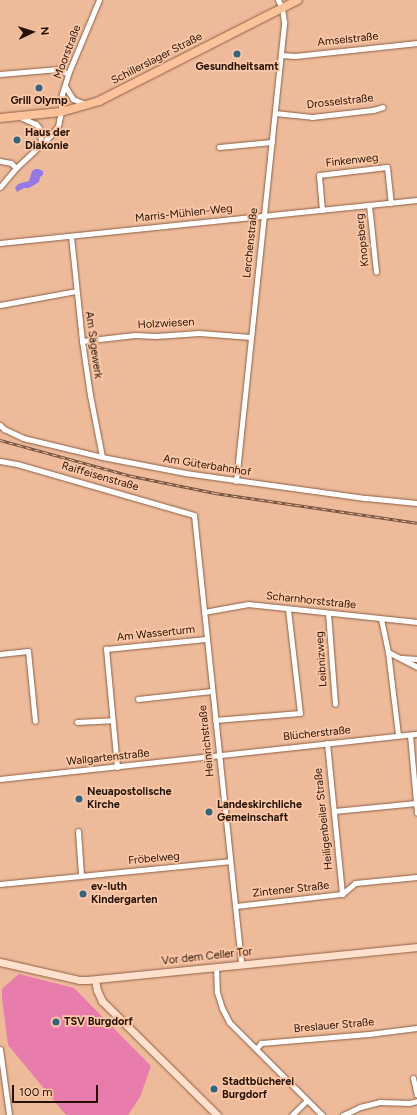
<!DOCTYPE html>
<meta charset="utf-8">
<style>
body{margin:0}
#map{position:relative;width:417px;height:1115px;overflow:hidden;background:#edba9a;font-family:Figtree,sans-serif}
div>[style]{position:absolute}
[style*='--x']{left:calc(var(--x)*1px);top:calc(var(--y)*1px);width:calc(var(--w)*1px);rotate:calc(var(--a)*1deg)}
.green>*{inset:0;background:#e87dad}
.water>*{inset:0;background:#957ae7}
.roads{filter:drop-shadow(0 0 1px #8c5f42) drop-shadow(0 0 1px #8c5f42)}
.street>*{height:5px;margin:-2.5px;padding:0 2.5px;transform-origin:2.5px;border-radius:2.5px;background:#fff}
.secondary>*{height:7px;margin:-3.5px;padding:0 3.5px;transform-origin:3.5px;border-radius:3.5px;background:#fee0cd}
.primary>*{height:8px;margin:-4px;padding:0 4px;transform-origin:4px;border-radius:4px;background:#fcc29a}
.rail>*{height:3px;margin-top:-1.5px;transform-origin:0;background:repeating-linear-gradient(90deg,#fbc7a7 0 4.5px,#6d4f3c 0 9px);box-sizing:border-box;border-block:1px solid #6d4f3c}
.dots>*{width:11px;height:11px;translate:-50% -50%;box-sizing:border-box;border:2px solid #fbc7a7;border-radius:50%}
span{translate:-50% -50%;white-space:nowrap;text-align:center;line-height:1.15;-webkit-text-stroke:3.5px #fbc7a7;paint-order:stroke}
.street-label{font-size:11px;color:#241206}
.poi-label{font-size:11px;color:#241206;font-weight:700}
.left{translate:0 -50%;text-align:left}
.north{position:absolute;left:12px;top:12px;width:40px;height:40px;-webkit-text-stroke:3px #fbc7a7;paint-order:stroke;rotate:86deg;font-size:11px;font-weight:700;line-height:16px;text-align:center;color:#241206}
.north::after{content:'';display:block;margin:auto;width:14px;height:18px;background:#241206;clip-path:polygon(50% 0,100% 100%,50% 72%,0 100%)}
.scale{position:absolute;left:12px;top:1085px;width:86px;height:18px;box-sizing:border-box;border:2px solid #241206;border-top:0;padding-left:5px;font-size:12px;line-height:14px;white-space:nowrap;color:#241206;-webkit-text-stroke:3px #fbc7a7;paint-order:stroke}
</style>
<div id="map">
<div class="green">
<i style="clip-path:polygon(19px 974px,74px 988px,151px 1066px,140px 1097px,128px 1115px,66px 1115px,8px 1045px,2px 998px,2px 989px)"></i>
</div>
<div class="water">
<i style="clip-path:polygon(35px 169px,39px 169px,43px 171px,43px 175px,40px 177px,39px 182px,29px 188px,24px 188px,17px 192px,15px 188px,18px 184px,29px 181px,32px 171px)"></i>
</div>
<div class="roads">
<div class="street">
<i style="--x:281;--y:55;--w:14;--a:4"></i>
<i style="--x:295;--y:56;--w:123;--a:-6.1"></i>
<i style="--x:0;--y:74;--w:59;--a:-4.8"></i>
<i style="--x:59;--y:69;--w:10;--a:29"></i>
<i style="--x:65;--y:86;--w:15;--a:58"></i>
<i style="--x:73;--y:99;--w:13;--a:23"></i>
<i style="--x:275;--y:113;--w:37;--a:6"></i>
<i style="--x:312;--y:117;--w:61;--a:-6.5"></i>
<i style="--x:373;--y:110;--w:10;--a:-17"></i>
<i style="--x:20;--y:117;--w:17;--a:24"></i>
<i style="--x:36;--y:124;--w:5;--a:53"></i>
<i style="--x:39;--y:128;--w:12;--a:81"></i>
<i style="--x:41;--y:140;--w:7;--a:106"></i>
<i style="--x:219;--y:147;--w:53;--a:-5.4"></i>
<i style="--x:0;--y:161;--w:11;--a:10"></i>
<i style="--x:11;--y:163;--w:7;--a:45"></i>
<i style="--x:0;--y:187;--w:25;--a:-50"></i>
<i style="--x:16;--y:168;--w:48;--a:-43.3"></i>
<i style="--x:51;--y:135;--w:11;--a:-52"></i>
<i style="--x:58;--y:126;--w:14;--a:-78"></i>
<i style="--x:61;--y:112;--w:18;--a:-87"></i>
<i style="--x:62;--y:94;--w:21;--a:-73"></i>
<i style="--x:68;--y:74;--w:80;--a:-67.3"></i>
<i style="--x:369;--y:205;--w:67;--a:84"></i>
<i style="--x:322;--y:210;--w:35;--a:-95"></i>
<i style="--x:319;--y:175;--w:68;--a:-6.7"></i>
<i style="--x:387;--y:167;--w:36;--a:84"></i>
<i style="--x:71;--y:236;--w:106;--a:84"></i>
<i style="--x:82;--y:341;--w:55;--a:81.6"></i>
<i style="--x:90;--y:395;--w:63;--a:79"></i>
<i style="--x:0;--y:243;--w:419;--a:-5.9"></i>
<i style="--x:0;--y:305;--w:77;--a:-10.4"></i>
<i style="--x:82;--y:341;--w:53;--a:-6.5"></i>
<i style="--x:135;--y:335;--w:21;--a:3"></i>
<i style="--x:156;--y:336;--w:43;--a:-4"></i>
<i style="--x:199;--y:333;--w:52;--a:4.4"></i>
<i style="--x:0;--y:425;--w:6;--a:45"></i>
<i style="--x:4;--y:429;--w:21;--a:25"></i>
<i style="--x:23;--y:438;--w:81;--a:13.5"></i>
<i style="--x:102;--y:457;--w:85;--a:10.9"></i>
<i style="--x:185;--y:473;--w:183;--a:7.9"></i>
<i style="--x:366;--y:498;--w:51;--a:5.6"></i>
<i style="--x:0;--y:461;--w:17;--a:10"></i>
<i style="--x:17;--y:464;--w:184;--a:16.1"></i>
<i style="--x:194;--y:515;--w:452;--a:84"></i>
<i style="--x:236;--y:481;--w:462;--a:-84"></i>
<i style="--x:284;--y:22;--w:14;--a:-98"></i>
<i style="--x:282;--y:8;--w:9;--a:-117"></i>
<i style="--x:204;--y:612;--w:45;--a:-10.3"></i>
<i style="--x:248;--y:604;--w:170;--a:6.1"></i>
<i style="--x:328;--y:613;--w:91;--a:85.6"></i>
<i style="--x:381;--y:619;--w:34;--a:78"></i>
<i style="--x:388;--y:652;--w:84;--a:83.1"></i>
<i style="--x:388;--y:652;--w:33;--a:27"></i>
<i style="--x:0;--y:654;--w:28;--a:-6"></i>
<i style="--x:28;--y:651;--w:70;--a:84.3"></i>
<i style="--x:402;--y:658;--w:15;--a:4"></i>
<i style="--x:138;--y:699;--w:74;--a:-6.2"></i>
<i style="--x:215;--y:720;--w:85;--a:-4.7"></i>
<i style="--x:300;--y:713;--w:105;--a:-96.6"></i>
<i style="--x:77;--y:722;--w:35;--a:-3"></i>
<i style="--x:410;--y:735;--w:78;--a:84.9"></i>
<i style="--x:327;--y:743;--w:152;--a:84.3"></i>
<i style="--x:117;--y:767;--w:119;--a:-95.3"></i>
<i style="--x:106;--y:649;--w:100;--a:-5.7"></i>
<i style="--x:0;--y:779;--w:419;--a:-6.2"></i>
<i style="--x:334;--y:811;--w:83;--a:-5.5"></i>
<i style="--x:78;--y:831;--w:44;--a:86.1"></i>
<i style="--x:0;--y:884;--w:230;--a:-5.7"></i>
<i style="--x:236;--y:906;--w:107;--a:-6.5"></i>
<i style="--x:342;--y:894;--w:17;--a:-40"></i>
<i style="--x:355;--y:883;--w:62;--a:-5.5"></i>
<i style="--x:216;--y:967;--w:25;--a:88"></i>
<i style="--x:217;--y:992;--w:17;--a:73"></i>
<i style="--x:222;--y:1008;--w:16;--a:63"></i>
<i style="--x:229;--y:1022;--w:132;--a:45"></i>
<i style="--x:0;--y:1049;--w:67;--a:82.2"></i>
<i style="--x:256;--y:1049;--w:8;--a:-50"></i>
<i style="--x:261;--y:1043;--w:108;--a:-4.8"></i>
<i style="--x:369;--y:1034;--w:48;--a:-7.1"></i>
<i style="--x:413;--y:1078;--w:17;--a:77"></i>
<i style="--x:292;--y:1115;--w:21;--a:-45"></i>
<i style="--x:343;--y:1115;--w:19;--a:-25"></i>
<i style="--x:360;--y:1107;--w:21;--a:-14"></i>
<i style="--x:380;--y:1102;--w:29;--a:2"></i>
<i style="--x:409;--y:1103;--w:8;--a:-14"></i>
</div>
<div class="secondary">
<i style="--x:0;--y:962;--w:81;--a:12.8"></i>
<i style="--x:79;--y:980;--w:8;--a:0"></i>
<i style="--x:87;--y:980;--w:332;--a:-5.7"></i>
<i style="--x:95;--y:980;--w:10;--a:79"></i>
<i style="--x:97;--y:990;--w:12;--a:66"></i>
<i style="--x:102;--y:1001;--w:162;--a:44.7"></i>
</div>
<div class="primary">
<i style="--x:0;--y:118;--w:61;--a:-5.6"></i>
<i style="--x:61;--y:112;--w:40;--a:-16"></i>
<i style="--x:99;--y:101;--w:223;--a:-26.9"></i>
</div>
</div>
<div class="rail">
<i style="--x:0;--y:440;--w:137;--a:15.3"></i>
<i style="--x:132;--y:476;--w:85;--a:11.6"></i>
<i style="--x:215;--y:493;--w:204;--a:8.4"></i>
</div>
<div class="dots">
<i style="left:237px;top:54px;background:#316682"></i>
<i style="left:39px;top:88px;background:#316682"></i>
<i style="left:17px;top:140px;background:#316682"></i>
<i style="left:79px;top:799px;background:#316682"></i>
<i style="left:209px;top:812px;background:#316682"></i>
<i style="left:83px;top:894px;background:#316682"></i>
<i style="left:56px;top:1022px;background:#316682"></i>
<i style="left:214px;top:1089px;background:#316682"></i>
</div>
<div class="street-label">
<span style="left:348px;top:40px;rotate:-6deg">Amselstraße</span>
<span style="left:68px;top:52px;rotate:-69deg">Moorstraße</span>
<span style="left:157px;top:59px;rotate:-27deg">Schillerslager Straße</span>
<span style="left:340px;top:102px;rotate:-6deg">Drosselstraße</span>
<span style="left:352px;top:161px;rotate:-6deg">Finkenweg</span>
<span style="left:184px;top:214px;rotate:-6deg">Marris-Mühlen-Weg</span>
<span style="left:363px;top:240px;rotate:-96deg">Knopsberg</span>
<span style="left:251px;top:243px;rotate:-84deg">Lerchenstraße</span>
<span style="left:166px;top:324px;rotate:-3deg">Holzwiesen</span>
<span style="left:93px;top:345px;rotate:82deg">Am Sägewerk</span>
<span style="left:207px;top:466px;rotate:9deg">Am Güterbahnhof</span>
<span style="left:100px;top:477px;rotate:16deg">Raiffeisenstraße</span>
<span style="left:311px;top:601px;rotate:6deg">Scharnhorststraße</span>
<span style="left:156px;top:634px;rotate:-6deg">Am Wasserturm</span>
<span style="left:322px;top:659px;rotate:-94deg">Leibnizweg</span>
<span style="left:317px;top:734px;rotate:-6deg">Blücherstraße</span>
<span style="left:207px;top:741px;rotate:-96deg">Heinrichstraße</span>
<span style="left:108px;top:758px;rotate:-6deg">Wallgartenstraße</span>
<span style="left:324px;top:819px;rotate:-96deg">Heiligenbeiler Straße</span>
<span style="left:154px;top:859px;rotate:-5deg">Fröbelweg</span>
<span style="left:291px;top:890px;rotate:-6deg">Zintener Straße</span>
<span style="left:207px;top:957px;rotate:-6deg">Vor dem Celler Tor</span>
<span style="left:334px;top:1026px;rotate:-5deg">Breslauer Straße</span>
</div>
<div class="poi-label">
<span style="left:237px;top:67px">Gesundheitsamt</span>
<span style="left:39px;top:101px">Grill Olymp</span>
<span class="left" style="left:25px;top:140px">Haus der<br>Diakonie</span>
<span class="left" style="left:87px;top:799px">Neuapostolische<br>Kirche</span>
<span class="left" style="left:217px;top:812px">Landeskirchliche<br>Gemeinschaft</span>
<span class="left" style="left:91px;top:894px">ev-luth<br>Kindergarten</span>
<span class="left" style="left:64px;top:1022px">TSV Burgdorf</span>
<span class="left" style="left:222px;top:1089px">Stadtbücherei<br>Burgdorf</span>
</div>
<div class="north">N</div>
<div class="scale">100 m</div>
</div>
